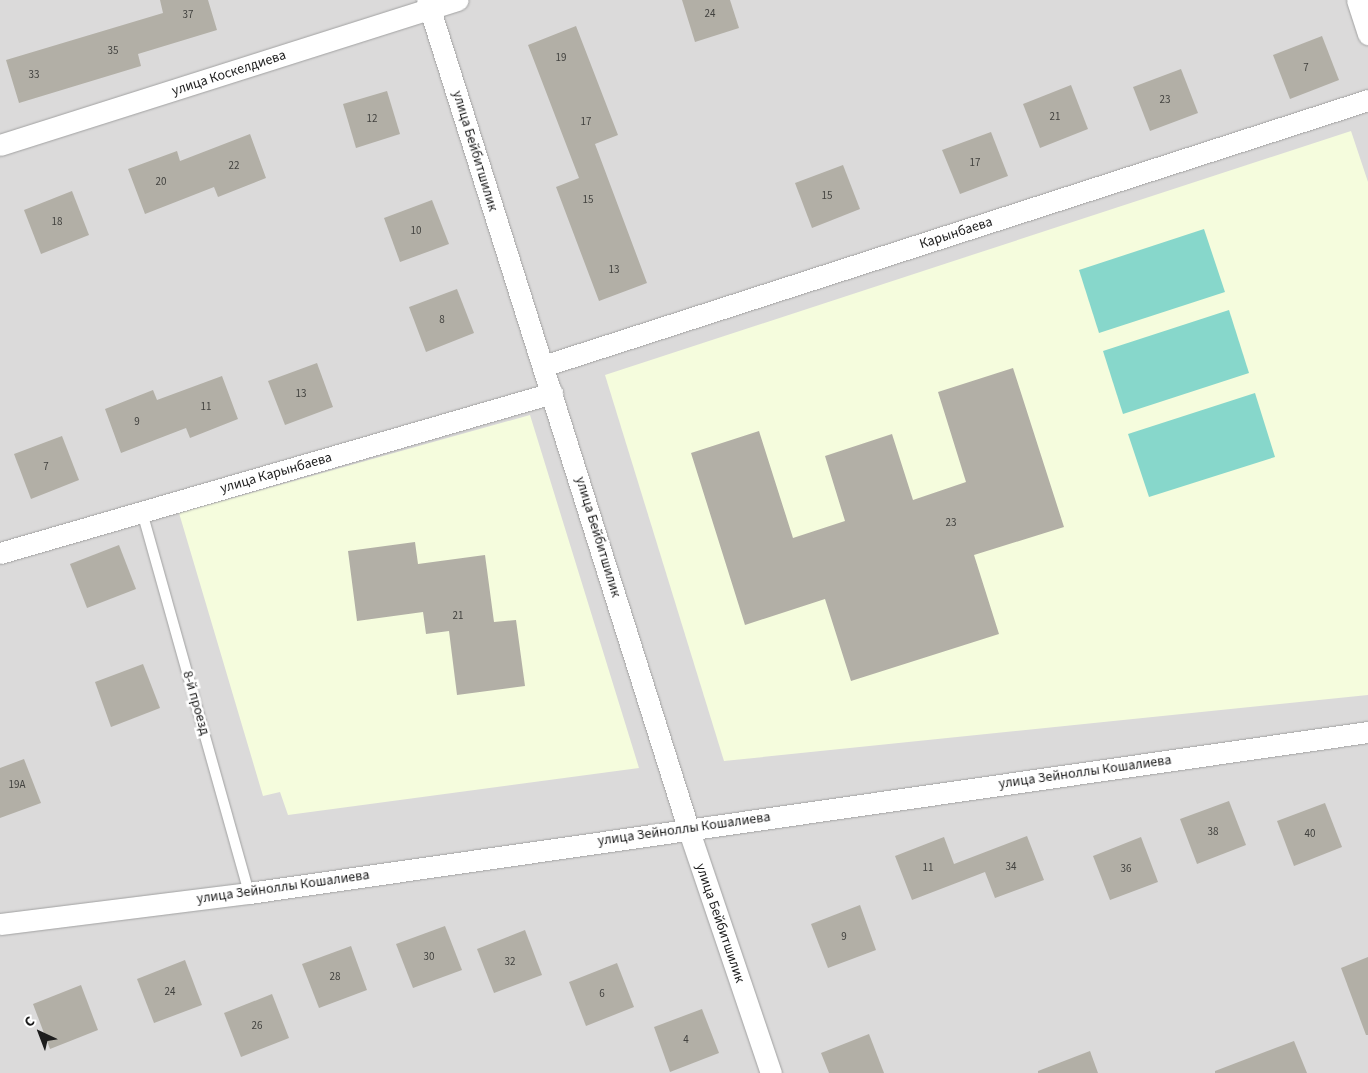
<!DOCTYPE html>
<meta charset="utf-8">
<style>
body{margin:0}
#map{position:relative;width:1368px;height:1073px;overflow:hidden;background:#edece3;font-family:"Source Sans 3",sans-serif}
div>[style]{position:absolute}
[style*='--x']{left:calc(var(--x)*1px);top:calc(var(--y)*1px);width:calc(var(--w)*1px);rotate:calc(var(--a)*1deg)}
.residential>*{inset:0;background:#dbdada}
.education>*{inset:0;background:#f5fcdd}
.pitch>*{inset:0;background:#87d7cb}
.building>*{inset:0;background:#b2afa6}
.roads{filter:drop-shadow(0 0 1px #a1a1a1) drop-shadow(0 0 1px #a1a1a1)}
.service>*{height:10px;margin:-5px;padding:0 5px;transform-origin:5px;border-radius:5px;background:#fff}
.minor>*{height:21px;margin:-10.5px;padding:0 10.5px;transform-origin:10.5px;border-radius:10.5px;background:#fff}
span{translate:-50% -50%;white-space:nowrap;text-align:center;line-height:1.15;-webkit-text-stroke:5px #fff;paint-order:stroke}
.number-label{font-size:11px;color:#42423f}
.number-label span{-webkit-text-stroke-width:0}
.street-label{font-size:14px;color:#1d1d1d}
.north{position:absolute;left:15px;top:1008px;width:50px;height:50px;-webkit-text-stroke:4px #fff;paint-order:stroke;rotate:317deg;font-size:14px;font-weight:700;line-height:20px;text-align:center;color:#1d1d1d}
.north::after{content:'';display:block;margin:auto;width:18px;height:22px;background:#1d1d1d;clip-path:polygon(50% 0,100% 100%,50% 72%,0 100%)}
</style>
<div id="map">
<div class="residential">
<i style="clip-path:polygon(0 0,1368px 0,1368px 1073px,0 1073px)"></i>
</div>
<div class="education">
<i style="clip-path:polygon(1351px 131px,1368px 182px,1368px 695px,724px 761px,605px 375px)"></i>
<i style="clip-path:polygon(530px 415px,639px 768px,288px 815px,280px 792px,263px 796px,179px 513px)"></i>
</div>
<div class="pitch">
<i style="clip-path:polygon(1204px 229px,1225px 292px,1099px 333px,1079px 270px)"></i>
<i style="clip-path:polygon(1229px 310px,1249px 373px,1123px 414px,1103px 351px)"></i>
<i style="clip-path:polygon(1255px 393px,1275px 457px,1149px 497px,1128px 434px)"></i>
</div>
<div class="building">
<i style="clip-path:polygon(160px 0,208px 0,217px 30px,138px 54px,141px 66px,19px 103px,6px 60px,163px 13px)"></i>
<i style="clip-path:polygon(682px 0,730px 0,739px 28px,695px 42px)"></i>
<i style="clip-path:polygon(576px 26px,618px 135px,595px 144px,647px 283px,599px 301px,556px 187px,579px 178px,528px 45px)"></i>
<i style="clip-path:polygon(1322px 36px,1339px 80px,1290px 99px,1273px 55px)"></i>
<i style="clip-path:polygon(1181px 69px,1198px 113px,1150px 131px,1133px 87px)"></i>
<i style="clip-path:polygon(1071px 85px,1088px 129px,1040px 148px,1023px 104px)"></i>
<i style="clip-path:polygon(387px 91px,400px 134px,356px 148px,343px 104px)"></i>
<i style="clip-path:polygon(991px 132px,1008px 176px,960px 194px,942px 150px)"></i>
<i style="clip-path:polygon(250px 134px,266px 178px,218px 197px,214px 187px,145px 214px,128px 169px,177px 151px,180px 161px)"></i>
<i style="clip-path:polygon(843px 165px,860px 209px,812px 228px,795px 183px)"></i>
<i style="clip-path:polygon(72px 191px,89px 235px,41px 254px,24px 210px)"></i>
<i style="clip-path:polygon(432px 200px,449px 244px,400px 262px,384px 218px)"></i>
<i style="clip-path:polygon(457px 289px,474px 333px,426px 352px,409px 307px)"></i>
<i style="clip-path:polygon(317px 363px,333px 407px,285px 425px,268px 381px)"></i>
<i style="clip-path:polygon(1013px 368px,1064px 527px,974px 555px,999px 634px,851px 681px,825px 599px,745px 625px,691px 453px,759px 431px,793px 538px,845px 521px,825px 456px,892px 434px,913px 500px,966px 482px,938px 392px)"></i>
<i style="clip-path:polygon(222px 376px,238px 419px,190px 438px,186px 428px,121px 453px,105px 409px,153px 390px,157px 400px)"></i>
<i style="clip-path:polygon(62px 436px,79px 480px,31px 499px,14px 454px)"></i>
<i style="clip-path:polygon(415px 542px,418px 564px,485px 555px,494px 622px,516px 620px,525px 686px,457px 695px,449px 631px,426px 634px,423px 612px,357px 621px,348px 551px)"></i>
<i style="clip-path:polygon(119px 545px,136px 589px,87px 608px,70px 564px)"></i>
<i style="clip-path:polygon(143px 664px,160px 708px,111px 727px,95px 682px)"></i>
<i style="clip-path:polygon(24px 759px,41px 803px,0 818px,0 768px)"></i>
<i style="clip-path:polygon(1229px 801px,1246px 845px,1197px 864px,1180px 819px)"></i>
<i style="clip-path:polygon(1325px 803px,1342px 847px,1294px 866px,1277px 821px)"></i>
<i style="clip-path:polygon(1027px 836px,1044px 880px,995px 898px,985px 872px,912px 900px,895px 856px,944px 837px,954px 864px)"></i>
<i style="clip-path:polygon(1141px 837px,1158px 882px,1110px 900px,1093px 856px)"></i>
<i style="clip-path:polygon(860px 905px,876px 950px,828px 968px,811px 924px)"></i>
<i style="clip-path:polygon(445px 926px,462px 970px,413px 988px,396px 944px)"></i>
<i style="clip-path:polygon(525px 930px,542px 975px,494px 993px,477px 949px)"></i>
<i style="clip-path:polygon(351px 946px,367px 990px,319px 1008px,302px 964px)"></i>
<i style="clip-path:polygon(1368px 957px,1368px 1035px,1366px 1035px,1341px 968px)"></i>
<i style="clip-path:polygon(185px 960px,202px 1005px,154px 1023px,137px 979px)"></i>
<i style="clip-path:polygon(617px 963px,634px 1007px,586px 1026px,569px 982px)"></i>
<i style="clip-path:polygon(81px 985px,98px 1030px,50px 1049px,33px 1004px)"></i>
<i style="clip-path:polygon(272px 994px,289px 1038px,241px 1057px,224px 1013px)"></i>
<i style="clip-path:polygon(702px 1009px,719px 1053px,670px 1072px,654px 1027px)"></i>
<i style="clip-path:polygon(869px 1034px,884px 1073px,829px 1073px,821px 1053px)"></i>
<i style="clip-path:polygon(1294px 1041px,1307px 1073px,1215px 1073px,1215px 1071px)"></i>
<i style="clip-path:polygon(1090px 1051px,1098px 1073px,1038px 1073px,1038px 1071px)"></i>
</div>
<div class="roads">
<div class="service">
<i style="--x:142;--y:512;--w:396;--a:74.3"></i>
</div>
<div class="minor">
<i style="--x:427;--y:0;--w:868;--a:72.5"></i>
<i style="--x:688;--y:828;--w:259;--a:71.3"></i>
<i style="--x:1357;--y:0;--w:36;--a:72"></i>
<i style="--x:0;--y:145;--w:480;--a:-17.6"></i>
<i style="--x:543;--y:366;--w:867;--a:-17.87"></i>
<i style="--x:0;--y:553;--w:575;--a:-16.16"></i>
<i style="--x:0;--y:924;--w:251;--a:-7.1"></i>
<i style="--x:249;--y:893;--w:1131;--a:-8.19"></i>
</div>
</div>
<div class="number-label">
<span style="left:710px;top:14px">24</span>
<span style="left:188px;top:15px">37</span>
<span style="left:113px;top:51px">35</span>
<span style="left:561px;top:58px">19</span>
<span style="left:1306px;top:68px">7</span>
<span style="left:34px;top:75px">33</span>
<span style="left:1165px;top:100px">23</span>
<span style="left:1055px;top:117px">21</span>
<span style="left:372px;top:119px">12</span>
<span style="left:586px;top:122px">17</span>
<span style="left:975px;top:163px">17</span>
<span style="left:234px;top:166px">22</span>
<span style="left:161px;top:182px">20</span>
<span style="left:827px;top:196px">15</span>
<span style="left:588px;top:200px">15</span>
<span style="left:57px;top:222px">18</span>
<span style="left:416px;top:231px">10</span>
<span style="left:614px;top:270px">13</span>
<span style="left:442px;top:320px">8</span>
<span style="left:301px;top:394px">13</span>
<span style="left:206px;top:407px">11</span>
<span style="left:137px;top:422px">9</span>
<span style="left:46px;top:467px">7</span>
<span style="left:951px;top:523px">23</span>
<span style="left:458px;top:616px">21</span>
<span style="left:17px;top:785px">19А</span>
<span style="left:1213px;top:832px">38</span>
<span style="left:1310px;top:834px">40</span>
<span style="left:1011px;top:867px">34</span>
<span style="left:928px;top:868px">11</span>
<span style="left:1126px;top:869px">36</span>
<span style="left:844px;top:937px">9</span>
<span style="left:429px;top:957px">30</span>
<span style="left:510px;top:962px">32</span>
<span style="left:335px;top:977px">28</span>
<span style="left:170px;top:992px">24</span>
<span style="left:602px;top:994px">6</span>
<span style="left:257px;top:1026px">26</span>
<span style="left:686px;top:1040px">4</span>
</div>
<div class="street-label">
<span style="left:229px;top:73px;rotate:-18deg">улица Коскелдиева</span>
<span style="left:475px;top:151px;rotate:73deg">улица Бейбитшилик</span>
<span style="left:956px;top:233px;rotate:-18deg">Карынбаева</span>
<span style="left:276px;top:473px;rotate:-16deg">улица Карынбаева</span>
<span style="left:598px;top:537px;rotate:73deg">улица Бейбитшилик</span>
<span style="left:196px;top:703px;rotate:74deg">8-й проезд</span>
<span style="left:1085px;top:772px;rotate:-8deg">улица Зейноллы Кошалиева</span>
<span style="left:684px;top:829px;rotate:-8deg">улица Зейноллы Кошалиева</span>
<span style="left:283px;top:887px;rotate:-8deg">улица Зейноллы Кошалиева</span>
<span style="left:720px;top:923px;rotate:71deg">улица Бейбитшилик</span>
</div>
<div class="north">С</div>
</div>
